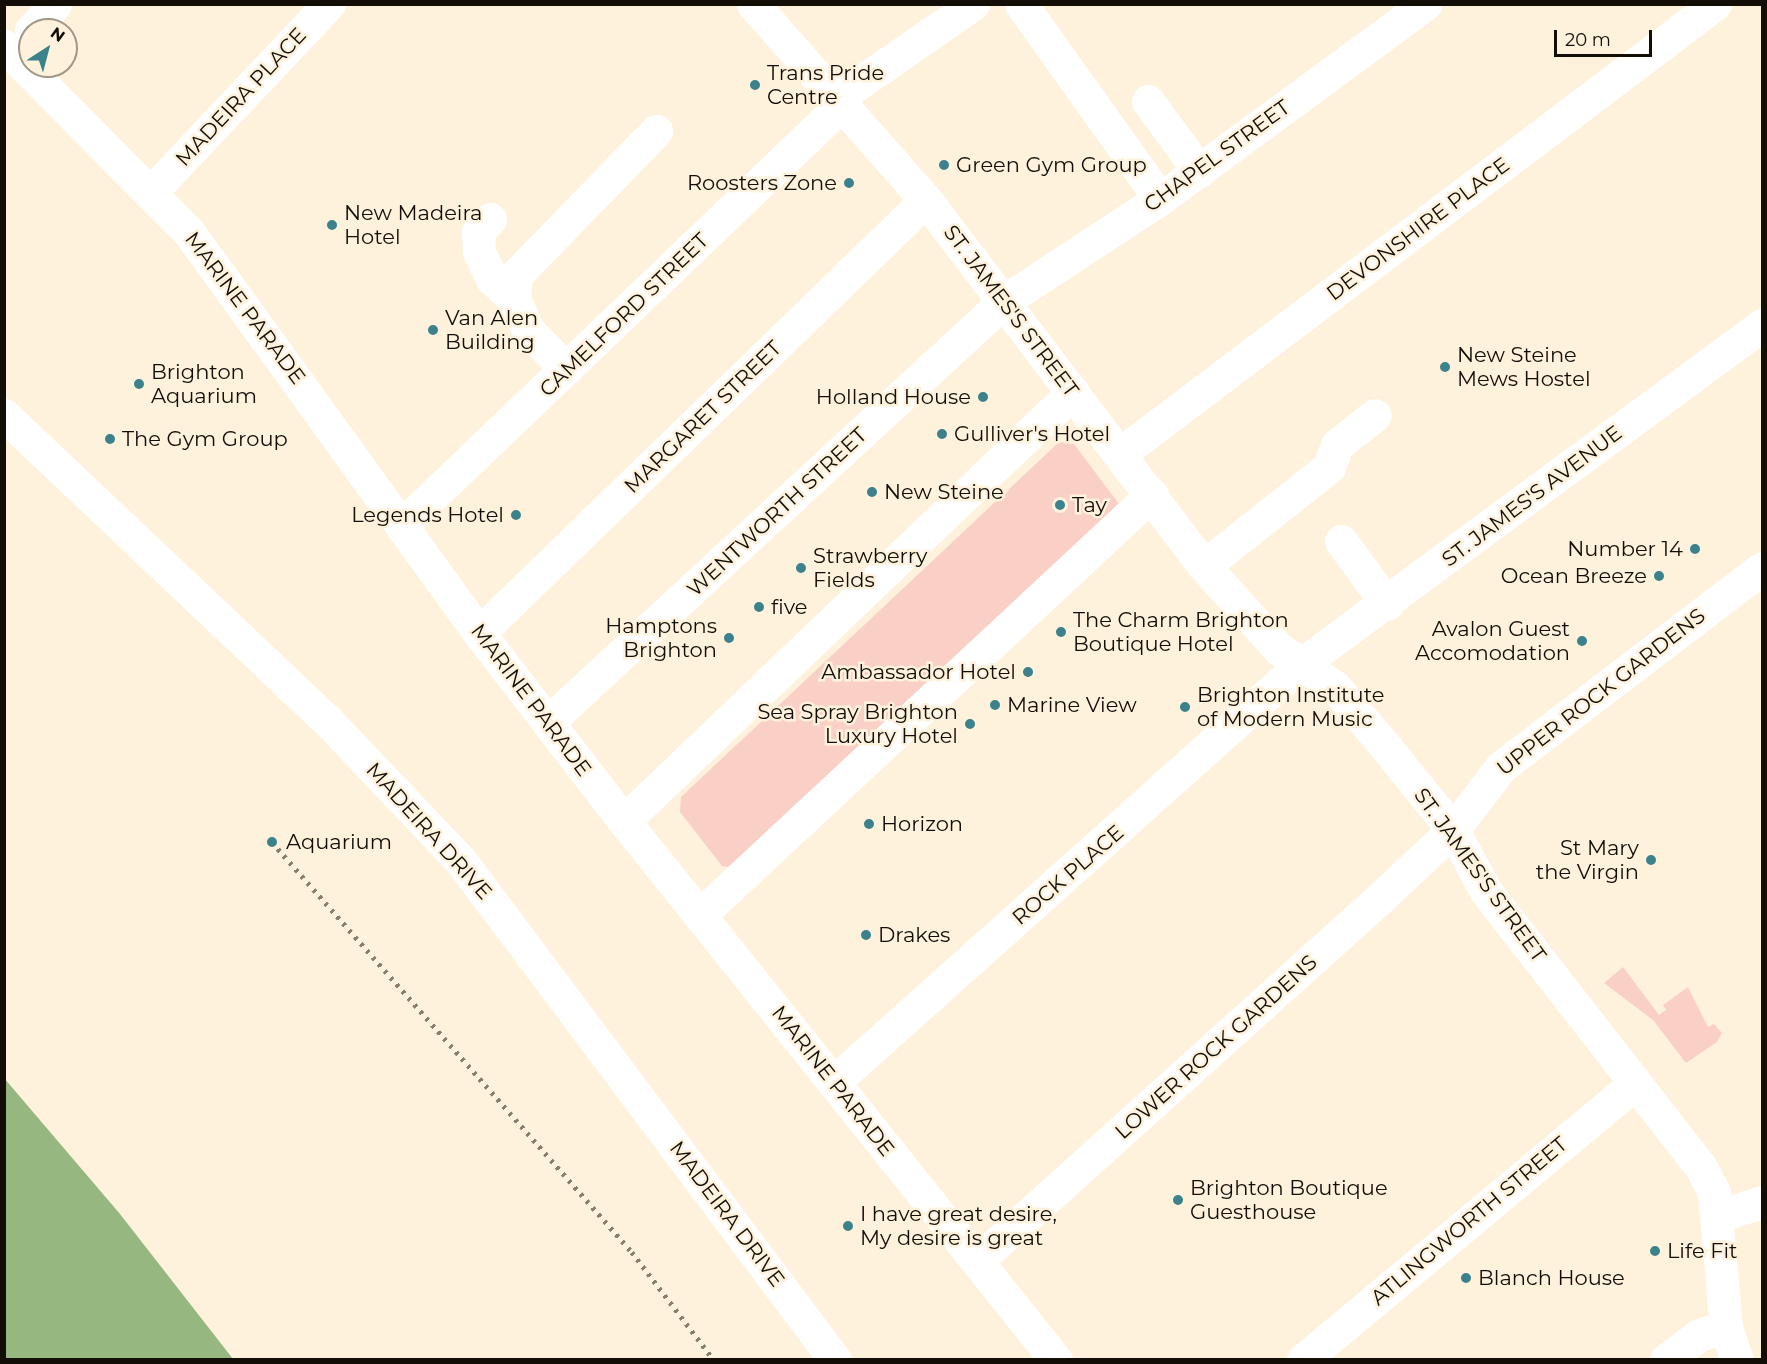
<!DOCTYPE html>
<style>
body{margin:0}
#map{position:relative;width:1767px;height:1364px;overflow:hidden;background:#fff2dc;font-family:Montserrat,sans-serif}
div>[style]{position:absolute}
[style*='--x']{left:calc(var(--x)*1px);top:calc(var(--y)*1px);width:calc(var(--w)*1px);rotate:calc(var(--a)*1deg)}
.green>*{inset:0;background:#facfc6}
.water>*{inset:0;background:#96b77f}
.minor>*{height:33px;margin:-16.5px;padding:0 16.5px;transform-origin:16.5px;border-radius:16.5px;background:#fff}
.major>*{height:33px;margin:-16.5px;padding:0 16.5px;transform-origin:16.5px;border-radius:16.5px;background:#fff}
.rail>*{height:4.5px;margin-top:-2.25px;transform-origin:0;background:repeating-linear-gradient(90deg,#877e70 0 3px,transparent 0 9px)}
.dots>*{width:16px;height:16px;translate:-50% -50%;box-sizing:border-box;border:3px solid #fff2dc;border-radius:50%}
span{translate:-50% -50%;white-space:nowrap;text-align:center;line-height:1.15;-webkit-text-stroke:5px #fff2dc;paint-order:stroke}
.poi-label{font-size:21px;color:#120e07}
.left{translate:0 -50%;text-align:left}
.right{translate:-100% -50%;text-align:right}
.street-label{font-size:21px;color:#120e07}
.frame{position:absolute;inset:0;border:6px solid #120e07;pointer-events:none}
.north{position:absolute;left:18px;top:18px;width:60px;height:60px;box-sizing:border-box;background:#fff2dc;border:2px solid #a09787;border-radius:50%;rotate:36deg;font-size:16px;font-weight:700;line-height:24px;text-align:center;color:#120e07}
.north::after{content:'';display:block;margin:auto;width:21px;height:27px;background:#3b828d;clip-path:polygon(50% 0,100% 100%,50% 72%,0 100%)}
.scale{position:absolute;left:1554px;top:30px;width:98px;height:27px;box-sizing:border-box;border:3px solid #120e07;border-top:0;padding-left:8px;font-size:18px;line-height:21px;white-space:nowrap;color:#120e07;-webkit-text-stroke:4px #fff2dc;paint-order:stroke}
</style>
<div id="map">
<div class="green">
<i style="clip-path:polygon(1059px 442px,1074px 444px,1119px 504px,739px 868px,722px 866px,680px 812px,681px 797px)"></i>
<i style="clip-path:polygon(1623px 967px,1659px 1015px,1666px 1010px,1663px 1005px,1688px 987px,1708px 1027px,1714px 1024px,1722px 1033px,1717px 1042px,1686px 1063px,1653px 1020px,1604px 983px)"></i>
</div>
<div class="water">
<i style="clip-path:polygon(4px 1078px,120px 1214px,233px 1359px,5px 1359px)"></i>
</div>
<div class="minor">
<i style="--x:1021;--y:4;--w:239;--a:54.5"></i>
<i style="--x:31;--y:30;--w:35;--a:-47"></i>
<i style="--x:1148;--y:101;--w:87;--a:53.9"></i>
<i style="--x:153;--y:190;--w:256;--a:-46.6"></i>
<i style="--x:490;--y:219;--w:18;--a:133"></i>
<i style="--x:478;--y:232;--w:20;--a:87"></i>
<i style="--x:479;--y:252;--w:30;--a:64"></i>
<i style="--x:492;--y:279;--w:30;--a:42"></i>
<i style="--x:566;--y:369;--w:54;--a:-134.3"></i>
<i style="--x:528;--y:330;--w:34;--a:-114"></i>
<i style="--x:514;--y:299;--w:24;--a:-85"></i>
<i style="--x:516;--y:275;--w:201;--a:-45.8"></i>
<i style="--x:4;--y:415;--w:443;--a:43.4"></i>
<i style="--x:326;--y:719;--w:195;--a:46.5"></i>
<i style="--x:460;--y:860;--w:625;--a:53.13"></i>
<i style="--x:1121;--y:453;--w:745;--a:-37.09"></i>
<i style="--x:403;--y:524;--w:598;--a:-43.71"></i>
<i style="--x:835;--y:111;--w:25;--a:-56"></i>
<i style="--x:849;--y:90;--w:151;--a:-34.7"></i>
<i style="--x:1341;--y:541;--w:78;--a:53.9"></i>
<i style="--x:1204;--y:566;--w:159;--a:-38.4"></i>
<i style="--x:1329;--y:467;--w:23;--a:-70"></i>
<i style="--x:1337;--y:445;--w:48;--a:-38.3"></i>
<i style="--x:479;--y:633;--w:622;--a:-44.09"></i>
<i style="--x:548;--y:722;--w:621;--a:-42.71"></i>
<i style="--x:1004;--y:301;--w:186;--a:-33.2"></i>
<i style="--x:1160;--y:199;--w:329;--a:-36.3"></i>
<i style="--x:624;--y:821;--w:621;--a:-43.7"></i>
<i style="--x:701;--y:914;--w:616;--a:-42.96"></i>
<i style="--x:834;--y:1082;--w:625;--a:-41.82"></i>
<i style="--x:1300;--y:665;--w:574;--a:-36.35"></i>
<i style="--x:1718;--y:1216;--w:46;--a:-17.7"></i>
<i style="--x:977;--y:1261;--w:541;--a:-42"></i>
<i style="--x:1379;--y:899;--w:101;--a:-43"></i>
<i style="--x:1453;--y:830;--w:79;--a:-52.7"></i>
<i style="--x:1501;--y:767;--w:328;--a:-37.3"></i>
<i style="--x:1303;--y:1360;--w:432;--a:-39.8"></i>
<i style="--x:1666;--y:1360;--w:41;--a:-37.1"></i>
<i style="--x:1699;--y:1335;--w:28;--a:-17"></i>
</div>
<div class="major">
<i style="--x:753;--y:4;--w:261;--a:48.6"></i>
<i style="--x:926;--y:200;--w:460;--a:52.8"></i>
<i style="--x:1204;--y:566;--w:112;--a:47.9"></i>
<i style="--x:1279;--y:649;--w:68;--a:34.2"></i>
<i style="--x:1335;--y:687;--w:70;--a:49.7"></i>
<i style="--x:1380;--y:740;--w:116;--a:51"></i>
<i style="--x:1453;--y:830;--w:68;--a:61.9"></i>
<i style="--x:1485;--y:890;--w:351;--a:52.1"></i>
<i style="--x:1701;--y:1167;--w:29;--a:63"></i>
<i style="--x:1714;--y:1193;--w:135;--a:84.9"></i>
<i style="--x:1726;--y:1327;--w:35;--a:72"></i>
<i style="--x:4;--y:46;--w:261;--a:45.2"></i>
<i style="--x:188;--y:231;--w:496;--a:54.1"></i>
<i style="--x:479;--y:633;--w:237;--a:52.4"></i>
<i style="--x:624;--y:821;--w:691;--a:51.29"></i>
</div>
<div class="rail">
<i style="--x:272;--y:842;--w:546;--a:48.72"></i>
<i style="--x:632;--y:1252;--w:136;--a:52.8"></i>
</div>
<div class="dots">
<i style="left:755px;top:85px;background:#3b828d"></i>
<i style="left:944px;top:165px;background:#3b828d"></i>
<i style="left:849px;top:183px;background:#3b828d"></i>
<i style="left:332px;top:225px;background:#3b828d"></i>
<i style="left:433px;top:330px;background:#3b828d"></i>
<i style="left:1445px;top:367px;background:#3b828d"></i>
<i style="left:139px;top:384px;background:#3b828d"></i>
<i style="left:983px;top:397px;background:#3b828d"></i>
<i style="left:942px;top:434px;background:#3b828d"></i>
<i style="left:110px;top:439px;background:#3b828d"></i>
<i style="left:872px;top:492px;background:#3b828d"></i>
<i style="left:1060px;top:505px;background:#3b828d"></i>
<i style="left:516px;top:515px;background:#3b828d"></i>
<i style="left:1695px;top:549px;background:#3b828d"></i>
<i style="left:801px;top:568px;background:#3b828d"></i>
<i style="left:1659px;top:576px;background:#3b828d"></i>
<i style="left:759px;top:607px;background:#3b828d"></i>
<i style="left:1061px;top:632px;background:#3b828d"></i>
<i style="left:729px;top:638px;background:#3b828d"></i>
<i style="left:1582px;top:641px;background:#3b828d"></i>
<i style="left:1028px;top:672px;background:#3b828d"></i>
<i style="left:995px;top:705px;background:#3b828d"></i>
<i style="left:1185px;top:707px;background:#3b828d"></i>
<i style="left:970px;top:724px;background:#3b828d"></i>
<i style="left:869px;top:824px;background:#3b828d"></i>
<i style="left:272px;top:842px;background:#3b828d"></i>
<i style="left:1651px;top:860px;background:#3b828d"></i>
<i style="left:866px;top:935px;background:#3b828d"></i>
<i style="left:1178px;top:1200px;background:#3b828d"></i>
<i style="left:848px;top:1226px;background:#3b828d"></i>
<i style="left:1655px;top:1251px;background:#3b828d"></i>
<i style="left:1466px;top:1278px;background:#3b828d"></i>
</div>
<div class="poi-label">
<span class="left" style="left:767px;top:85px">Trans Pride<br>Centre</span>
<span class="left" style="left:956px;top:165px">Green Gym Group</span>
<span class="right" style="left:837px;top:183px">Roosters Zone</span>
<span class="left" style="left:344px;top:225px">New Madeira<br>Hotel</span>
<span class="left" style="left:445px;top:330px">Van Alen<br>Building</span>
<span class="left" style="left:1457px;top:367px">New Steine<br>Mews Hostel</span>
<span class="left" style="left:151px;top:384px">Brighton<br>Aquarium</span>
<span class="right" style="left:971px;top:397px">Holland House</span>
<span class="left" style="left:954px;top:434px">Gulliver's Hotel</span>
<span class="left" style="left:122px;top:439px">The Gym Group</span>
<span class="left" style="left:884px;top:492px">New Steine</span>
<span class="left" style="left:1072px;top:505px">Tay</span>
<span class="right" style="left:504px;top:515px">Legends Hotel</span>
<span class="right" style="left:1683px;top:549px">Number 14</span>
<span class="left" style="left:813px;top:568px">Strawberry<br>Fields</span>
<span class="right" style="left:1647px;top:576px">Ocean Breeze</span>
<span class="left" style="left:771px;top:607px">five</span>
<span class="left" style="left:1073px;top:632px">The Charm Brighton<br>Boutique Hotel</span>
<span class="right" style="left:717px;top:638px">Hamptons<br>Brighton</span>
<span class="right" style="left:1570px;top:641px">Avalon Guest<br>Accomodation</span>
<span class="right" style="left:1016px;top:672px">Ambassador Hotel</span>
<span class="left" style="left:1197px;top:707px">Brighton Institute<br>of Modern Music</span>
<span class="left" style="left:1007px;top:705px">Marine View</span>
<span class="right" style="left:958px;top:724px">Sea Spray Brighton<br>Luxury Hotel</span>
<span class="left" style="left:881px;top:824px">Horizon</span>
<span class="left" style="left:286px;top:842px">Aquarium</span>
<span class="right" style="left:1639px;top:860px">St Mary<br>the Virgin</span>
<span class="left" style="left:878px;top:935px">Drakes</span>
<span class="left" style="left:1190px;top:1200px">Brighton Boutique<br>Guesthouse</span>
<span class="left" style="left:860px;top:1226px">I have great desire,<br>My desire is great</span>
<span class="left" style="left:1667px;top:1251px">Life Fit</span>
<span class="left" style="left:1478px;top:1278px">Blanch House</span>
</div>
<div class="street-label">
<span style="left:241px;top:97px;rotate:-47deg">MADEIRA PLACE</span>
<span style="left:1217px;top:156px;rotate:-36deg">CHAPEL STREET</span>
<span style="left:1418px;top:229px;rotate:-37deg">DEVONSHIRE PLACE</span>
<span style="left:245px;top:308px;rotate:53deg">MARINE PARADE</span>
<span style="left:1011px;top:311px;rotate:53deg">ST. JAMES'S STREET</span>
<span style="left:624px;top:315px;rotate:-44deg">CAMELFORD STREET</span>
<span style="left:703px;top:417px;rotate:-44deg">MARGARET STREET</span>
<span style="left:1532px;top:496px;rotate:-37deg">ST. JAMES'S AVENUE</span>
<span style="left:777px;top:512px;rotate:-43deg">WENTWORTH STREET</span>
<span style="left:1601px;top:692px;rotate:-38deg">UPPER ROCK GARDENS</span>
<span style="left:531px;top:700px;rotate:53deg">MARINE PARADE</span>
<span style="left:429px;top:831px;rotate:48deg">MADEIRA DRIVE</span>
<span style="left:1068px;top:875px;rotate:-41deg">ROCK PLACE</span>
<span style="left:1480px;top:875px;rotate:54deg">ST. JAMES'S STREET</span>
<span style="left:1216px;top:1047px;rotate:-42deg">LOWER ROCK GARDENS</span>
<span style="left:833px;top:1081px;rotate:52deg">MARINE PARADE</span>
<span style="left:727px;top:1214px;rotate:53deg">MADEIRA DRIVE</span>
<span style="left:1469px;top:1221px;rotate:-40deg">ATLINGWORTH STREET</span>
</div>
<div class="frame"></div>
<div class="north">N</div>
<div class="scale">20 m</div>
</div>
